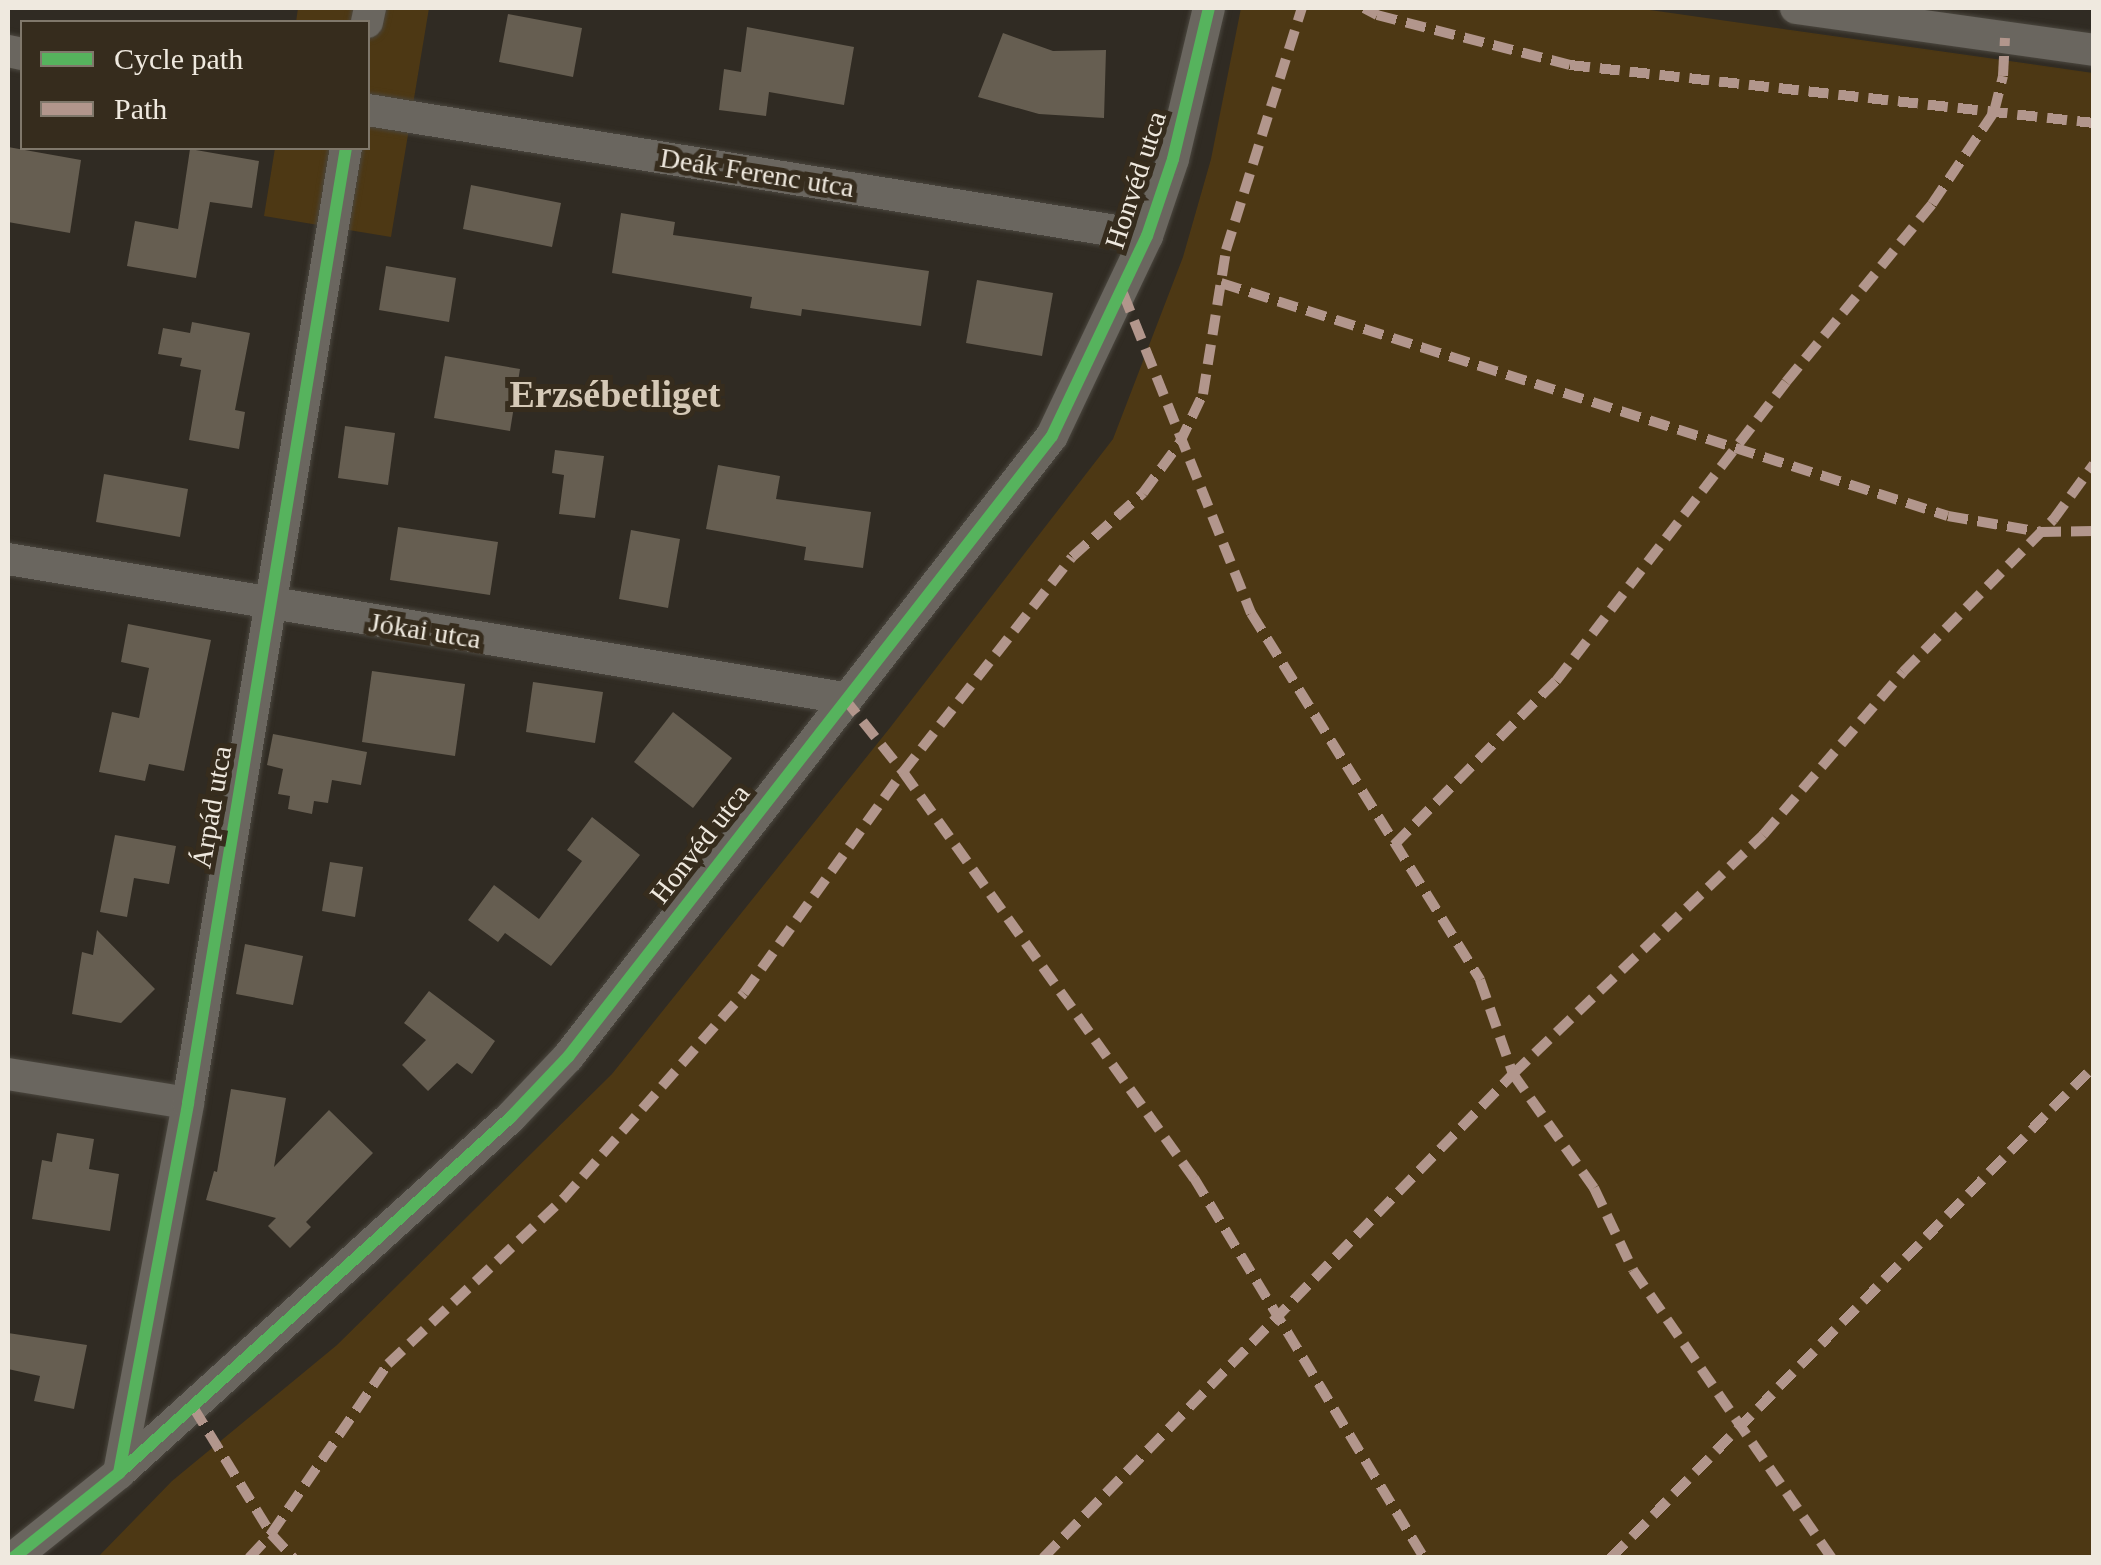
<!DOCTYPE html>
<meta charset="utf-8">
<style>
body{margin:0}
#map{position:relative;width:2101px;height:1565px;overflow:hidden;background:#302b23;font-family:Georgia,serif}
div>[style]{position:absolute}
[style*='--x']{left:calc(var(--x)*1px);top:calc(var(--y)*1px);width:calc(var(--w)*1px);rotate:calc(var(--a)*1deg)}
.green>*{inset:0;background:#4d3814}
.building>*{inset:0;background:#665e51}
.roads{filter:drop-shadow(0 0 2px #4b473f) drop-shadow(0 0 2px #4b473f)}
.minor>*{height:32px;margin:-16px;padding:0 16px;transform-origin:16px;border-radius:16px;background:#6a665f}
.quiet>*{height:10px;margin-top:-5px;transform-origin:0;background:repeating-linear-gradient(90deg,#b2968c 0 20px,transparent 0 30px)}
.cycleway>*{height:12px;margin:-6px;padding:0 6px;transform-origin:6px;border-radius:6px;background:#56b35d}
span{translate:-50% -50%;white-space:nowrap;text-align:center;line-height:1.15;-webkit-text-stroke:10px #362c1d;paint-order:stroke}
.street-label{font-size:28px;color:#efe9df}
.district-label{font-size:38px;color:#d5c9b7;font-weight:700}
.frame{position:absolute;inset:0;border:10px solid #efe9df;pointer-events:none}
.legend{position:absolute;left:20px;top:20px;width:350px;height:130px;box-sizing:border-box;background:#362c1d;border:2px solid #80786b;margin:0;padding:12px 18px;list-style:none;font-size:30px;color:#efe9df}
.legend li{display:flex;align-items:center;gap:20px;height:50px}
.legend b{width:50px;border:2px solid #80786b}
</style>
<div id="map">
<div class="green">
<i style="clip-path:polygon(298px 8px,429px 8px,391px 237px,264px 216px,275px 148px,368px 148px,368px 22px,296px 22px)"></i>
<i style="clip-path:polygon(1241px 8px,1636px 8px,2093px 73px,2093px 1557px,98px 1557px,172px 1481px,337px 1345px,612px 1074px,889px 729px,1113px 439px,1183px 257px,1211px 159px)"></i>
</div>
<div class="building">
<i style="clip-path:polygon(508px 14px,582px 28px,573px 77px,499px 62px)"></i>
<i style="clip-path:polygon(747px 27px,854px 47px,844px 105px,769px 92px,766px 116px,719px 110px,724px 69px,741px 72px)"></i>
<i style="clip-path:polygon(1003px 33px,1053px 51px,1106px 50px,1104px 118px,1039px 114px,978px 97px)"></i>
<i style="clip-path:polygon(8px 147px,81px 160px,70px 233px,8px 222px)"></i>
<i style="clip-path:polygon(190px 149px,259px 161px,252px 208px,210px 202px,196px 278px,127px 266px,135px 221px,178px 229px)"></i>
<i style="clip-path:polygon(471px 185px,561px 203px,552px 247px,463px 229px)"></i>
<i style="clip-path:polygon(621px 213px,675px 222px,673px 235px,929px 271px,921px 326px,802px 309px,801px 316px,750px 308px,752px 297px,612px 273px)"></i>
<i style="clip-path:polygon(386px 266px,456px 278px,449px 322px,379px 310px)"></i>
<i style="clip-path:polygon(977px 280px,1053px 293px,1042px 356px,966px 343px)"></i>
<i style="clip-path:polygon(192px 322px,250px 333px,235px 410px,245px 412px,239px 449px,189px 440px,201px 370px,180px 366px,182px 358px,158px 354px,163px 328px,190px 333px)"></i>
<i style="clip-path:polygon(445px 356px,520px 369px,510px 431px,434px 418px)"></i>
<i style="clip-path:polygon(345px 426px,395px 433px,388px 485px,338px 478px)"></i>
<i style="clip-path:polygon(555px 450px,604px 456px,595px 518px,559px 514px,564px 475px,552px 473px)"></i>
<i style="clip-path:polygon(718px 465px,780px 476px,776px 499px,871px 512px,863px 568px,804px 560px,806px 547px,706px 529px)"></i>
<i style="clip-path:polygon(104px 474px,188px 489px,180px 537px,96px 522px)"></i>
<i style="clip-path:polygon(398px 527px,498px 542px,490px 595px,390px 580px)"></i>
<i style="clip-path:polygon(631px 530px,680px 539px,668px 608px,619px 599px)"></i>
<i style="clip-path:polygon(128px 624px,211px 640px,184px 771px,149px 764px,145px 781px,99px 772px,112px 712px,139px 718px,149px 668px,121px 662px)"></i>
<i style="clip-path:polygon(372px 671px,465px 684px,455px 756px,362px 742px)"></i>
<i style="clip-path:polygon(533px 682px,603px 692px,595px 743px,526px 732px)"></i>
<i style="clip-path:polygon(673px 712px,732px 758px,693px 808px,634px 762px)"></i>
<i style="clip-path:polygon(273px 734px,367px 752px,361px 785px,332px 780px,328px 803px,314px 801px,312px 814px,288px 809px,290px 796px,278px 794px,283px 769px,267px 765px)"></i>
<i style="clip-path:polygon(592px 817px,640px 855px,551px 966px,505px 933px,498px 942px,468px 920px,494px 885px,539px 919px,582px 861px,567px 850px)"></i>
<i style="clip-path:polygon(115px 835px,176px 846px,169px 884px,134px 878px,127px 917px,100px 912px)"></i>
<i style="clip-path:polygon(330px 862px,363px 867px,355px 917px,322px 911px)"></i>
<i style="clip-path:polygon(97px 930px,155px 989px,121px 1023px,72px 1014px,82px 952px,93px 955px)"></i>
<i style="clip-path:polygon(245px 944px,303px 956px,293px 1005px,236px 994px)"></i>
<i style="clip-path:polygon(429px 991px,495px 1041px,472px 1074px,457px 1063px,428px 1091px,402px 1065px,426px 1040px,404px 1023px)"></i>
<i style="clip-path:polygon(231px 1089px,286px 1098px,274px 1167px,329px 1110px,373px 1153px,306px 1222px,311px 1227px,290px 1248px,268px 1226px,276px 1218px,206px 1200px,214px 1171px,217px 1172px)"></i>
<i style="clip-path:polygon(57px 1133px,94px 1139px,89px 1169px,119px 1174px,110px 1231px,32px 1219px,42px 1160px,52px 1162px)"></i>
<i style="clip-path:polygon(8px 1333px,87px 1345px,74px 1409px,34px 1401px,40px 1376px,8px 1369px)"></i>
</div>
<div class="roads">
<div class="minor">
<i style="--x:1796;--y:8;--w:301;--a:8"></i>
<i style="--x:367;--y:22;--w:14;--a:-78"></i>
<i style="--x:8;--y:51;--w:14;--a:12"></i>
<i style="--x:368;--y:110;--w:789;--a:9.19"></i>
<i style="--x:8;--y:559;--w:847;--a:9.44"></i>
<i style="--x:8;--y:1074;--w:182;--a:9.2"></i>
<i style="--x:119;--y:1473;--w:376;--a:-79.4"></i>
<i style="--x:188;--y:1103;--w:968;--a:-80.61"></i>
<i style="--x:13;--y:1558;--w:136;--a:-38.7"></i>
<i style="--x:119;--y:1473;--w:530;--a:-42.24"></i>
<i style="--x:511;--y:1117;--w:83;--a:-46.5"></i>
<i style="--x:568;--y:1057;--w:787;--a:-52.07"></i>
<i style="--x:1052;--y:436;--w:221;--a:-64.6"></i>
<i style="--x:1147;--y:236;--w:81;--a:-71.3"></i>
<i style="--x:1173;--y:159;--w:155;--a:-76.6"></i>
</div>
</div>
<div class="quiet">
<i style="--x:1364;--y:8;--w:15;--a:28"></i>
<i style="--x:1377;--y:15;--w:199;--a:14.5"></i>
<i style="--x:1570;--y:65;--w:527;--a:6.32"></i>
<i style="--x:1221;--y:283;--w:763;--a:17.77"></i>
<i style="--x:1948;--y:516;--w:94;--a:9.8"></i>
<i style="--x:2041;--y:532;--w:53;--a:-1.1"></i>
<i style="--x:1123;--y:293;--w:345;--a:68.2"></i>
<i style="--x:1251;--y:613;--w:433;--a:58"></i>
<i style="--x:1480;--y:980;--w:100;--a:70.7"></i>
<i style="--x:1513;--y:1074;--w:140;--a:54.6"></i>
<i style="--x:1594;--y:1188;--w:91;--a:64.6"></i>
<i style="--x:1633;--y:1270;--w:350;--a:55.4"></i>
<i style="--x:844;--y:698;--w:95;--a:51.4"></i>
<i style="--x:903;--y:772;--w:500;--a:54.4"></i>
<i style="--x:1194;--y:1178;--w:444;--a:58.8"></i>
<i style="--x:1394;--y:845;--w:231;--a:-45.4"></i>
<i style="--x:1556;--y:681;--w:377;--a:-52.4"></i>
<i style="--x:1786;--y:382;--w:230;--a:-50.6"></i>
<i style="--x:1932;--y:204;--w:111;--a:-56"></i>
<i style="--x:1994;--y:112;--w:37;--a:-76"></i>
<i style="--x:2003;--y:76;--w:38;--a:-87"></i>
<i style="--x:193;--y:1407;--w:149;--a:58.4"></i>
<i style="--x:271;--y:1534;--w:33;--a:47"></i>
<i style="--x:249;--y:1558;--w:33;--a:-47"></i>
<i style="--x:271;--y:1534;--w:206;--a:-55.5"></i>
<i style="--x:388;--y:1364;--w:241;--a:-43.3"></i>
<i style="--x:563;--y:1199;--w:274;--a:-48.7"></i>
<i style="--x:744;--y:993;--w:272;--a:-54.3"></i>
<i style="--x:903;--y:772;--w:273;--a:-51.8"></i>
<i style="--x:1072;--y:557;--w:96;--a:-42"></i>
<i style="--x:1143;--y:493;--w:61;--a:-53.7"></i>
<i style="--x:1179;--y:444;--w:55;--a:-64.4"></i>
<i style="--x:1203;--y:394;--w:146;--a:-80.9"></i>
<i style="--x:1226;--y:250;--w:254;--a:-72.6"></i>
<i style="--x:1043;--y:1558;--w:675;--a:-45.84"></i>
<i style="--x:1513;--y:1074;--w:346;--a:-43.7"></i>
<i style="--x:1763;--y:835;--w:215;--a:-49.3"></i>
<i style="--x:1903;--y:672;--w:214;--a:-45.4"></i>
<i style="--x:2053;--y:520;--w:69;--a:-53.8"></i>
<i style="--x:1611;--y:1558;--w:689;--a:-45.53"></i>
</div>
<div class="cycleway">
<i style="--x:119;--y:1473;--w:376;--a:-79.4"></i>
<i style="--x:188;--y:1103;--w:968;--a:-80.61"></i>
<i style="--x:13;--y:1558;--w:136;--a:-38.7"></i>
<i style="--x:119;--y:1473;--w:530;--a:-42.24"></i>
<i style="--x:511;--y:1117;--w:83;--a:-46.5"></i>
<i style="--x:568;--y:1057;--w:787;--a:-52.07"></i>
<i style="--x:1052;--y:436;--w:221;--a:-64.6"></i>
<i style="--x:1147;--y:236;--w:81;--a:-71.3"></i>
<i style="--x:1173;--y:159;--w:155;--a:-76.6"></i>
</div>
<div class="street-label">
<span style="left:757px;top:173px;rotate:9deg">Deák Ferenc utca</span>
<span style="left:1136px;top:180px;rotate:-72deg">Honvéd utca</span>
<span style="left:425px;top:631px;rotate:9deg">Jókai utca</span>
<span style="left:212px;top:807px;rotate:-80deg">Árpád utca</span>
<span style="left:700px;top:844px;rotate:-52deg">Honvéd utca</span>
</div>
<div class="district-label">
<span style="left:615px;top:395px">Erzsébetliget</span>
</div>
<div class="frame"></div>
<ul class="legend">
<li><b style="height:12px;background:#56b35d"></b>Cycle path</li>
<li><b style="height:12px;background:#b2968c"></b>Path</li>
</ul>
</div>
